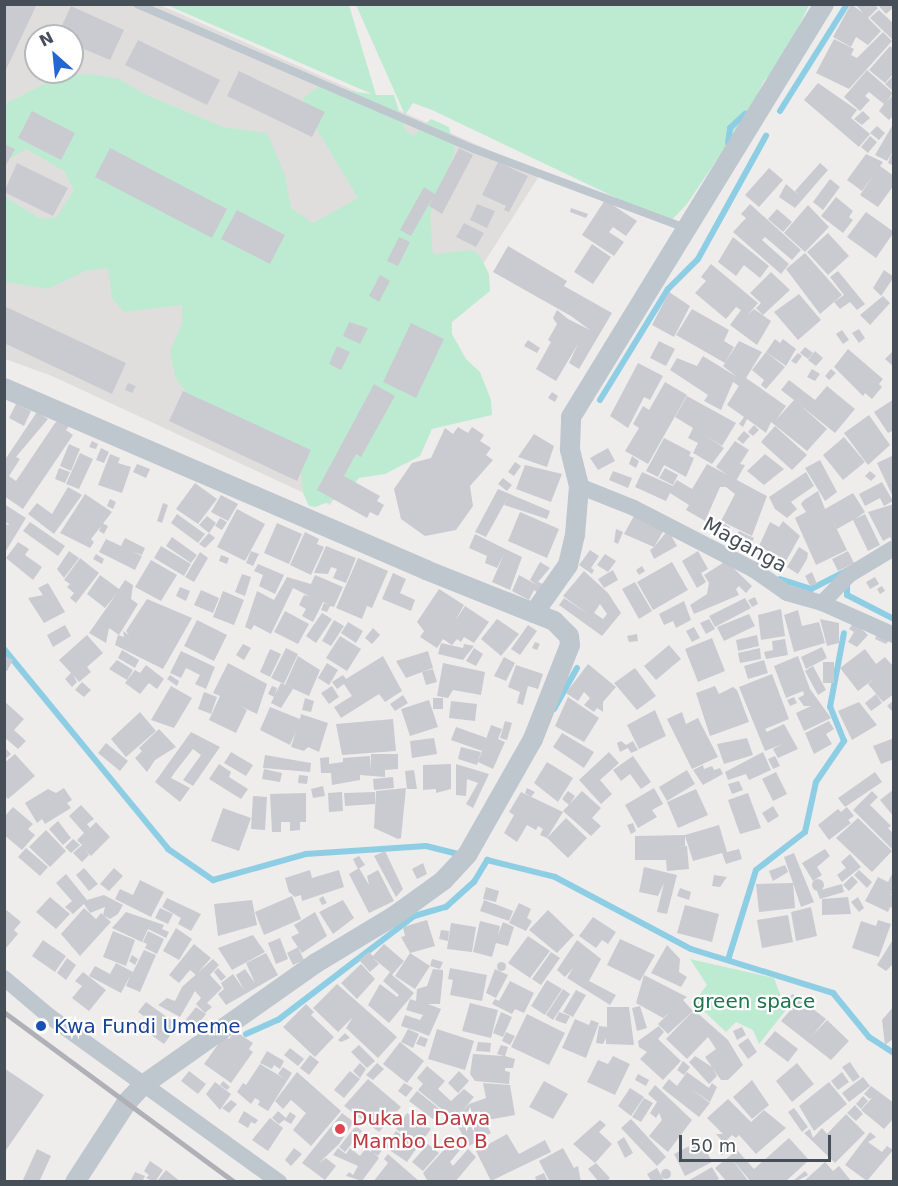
<!DOCTYPE html>
<style>
body{margin:0}
#map{position:relative;width:898px;height:1186px;overflow:hidden;background:#efecec;font-family:"DejaVu Sans",sans-serif}
div>[style]{position:absolute}
[style*='--x']{left:calc(var(--x)*1px);top:calc(var(--y)*1px);width:calc(var(--w)*1px);rotate:calc(var(--a)*1deg)}
.education>*{inset:0;background:#e0dedd}
.green>*{inset:0;background:#bdebd1}
.stream>*{height:6px;margin:-3px;padding:0 3px;transform-origin:3px;border-radius:3px;background:#8dcee5}
.building>*{inset:0;background:#cacbd1}
.round{border-radius:50%}
.service>*{height:8px;margin:-4px;padding:0 4px;transform-origin:4px;border-radius:4px;background:#bec6ce}
.minor>*{height:16px;margin:-8px;padding:0 8px;transform-origin:8px;border-radius:8px;background:#bec6ce}
.tertiary>*{height:20px;margin:-10px;padding:0 10px;transform-origin:10px;border-radius:10px;background:#bec6ce}
.rail>*{height:4.5px;margin:-2.25px;padding:0 2.25px;transform-origin:2.25px;border-radius:2.25px;background:#afb1b6}
.dots>*{width:16px;height:16px;translate:-50% -50%;box-sizing:border-box;border:3px solid #fff;border-radius:50%}
span{translate:-50% -50%;white-space:nowrap;text-align:center;line-height:1.15;-webkit-text-stroke:4.5px #fff;paint-order:stroke}
.street-label{font-size:20px;color:#464f58}
.park-label{font-size:20px;color:#1d744d}
.transit-label{font-size:20px;color:#164399}
.left{translate:0 -50%;text-align:left}
.health-label{font-size:20px;color:#be3a42}
.frame{position:absolute;inset:0;border:6px solid #464f58;pointer-events:none}
.north{position:absolute;left:24px;top:24px;width:60px;height:60px;box-sizing:border-box;background:#fff;border:2px solid #b5b9bc;border-radius:50%;rotate:333deg;font-size:16px;font-weight:700;line-height:24px;text-align:center;color:#464f58}
.north::after{content:'';display:block;margin:auto;width:21px;height:27px;background:#2567d0;clip-path:polygon(50% 0,100% 100%,50% 72%,0 100%)}
.scale{position:absolute;left:679px;top:1135px;width:152px;height:27px;box-sizing:border-box;border:3px solid #464f58;border-top:0;padding-left:8px;font-size:18px;line-height:21px;white-space:nowrap;color:#464f58;-webkit-text-stroke:4px #fff;paint-order:stroke}
</style>
<div id="map">
<div class="education">
<i style="clip-path:polygon(evenodd,5px 5px,160px 5px,541px 173px,330px 505px,52px 376px,5px 359px,5px 5px,36px 36px,72px 36px,72px 72px,36px 72px,36px 36px)"></i>
</div>
<div class="green">
<i style="clip-path:polygon(167px 5px,349px 5px,376px 95px,394px 95px,405px 130px,413px 136px,431px 119px,449px 127px,455px 151px,430px 215px,433px 254px,472px 250px,480px 256px,489px 274px,490px 291px,452px 322px,452px 334px,466px 359px,480px 372px,491px 400px,492px 415px,432px 429px,420px 456px,385px 474px,359px 478px,344px 496px,315px 507px,309px 506px,303px 493px,299px 457px,197px 407px,175px 377px,170px 351px,182px 323px,182px 305px,124px 312px,112px 298px,108px 268px,85px 271px,48px 289px,5px 282px,5px 197px,41px 219px,57px 217px,74px 190px,64px 171px,26px 149px,5px 162px,5px 104px,60px 76px,92px 74px,119px 79px,146px 95px,224px 127px,267px 133px,285px 175px,291px 208px,313px 223px,358px 198px,318px 131px,303px 98px,318px 87px,372px 94px)"></i>
<i style="clip-path:polygon(356px 5px,809px 5px,783px 59px,764px 81px,748px 113px,687px 204px,669px 223px,432px 110px,413px 103px,405px 115px)"></i>
<i style="clip-path:polygon(690px 959px,774px 978px,786px 1010px,759px 1044px,753px 1030px,736px 1022px,726px 1032px,694px 1002px,707px 985px)"></i>
</div>
<div class="stream">
<i style="--x:780;--y:111;--w:126;--a:-57.9"></i>
<i style="--x:728;--y:143;--w:15;--a:-82"></i>
<i style="--x:730;--y:128;--w:21;--a:-43"></i>
<i style="--x:600;--y:400;--w:130;--a:-58.5"></i>
<i style="--x:668;--y:289;--w:42;--a:-45"></i>
<i style="--x:698;--y:259;--w:141;--a:-61.1"></i>
<i style="--x:780;--y:579;--w:33;--a:18"></i>
<i style="--x:811;--y:589;--w:39;--a:-27"></i>
<i style="--x:847;--y:583;--w:12;--a:90"></i>
<i style="--x:847;--y:595;--w:53;--a:27.1"></i>
<i style="--x:4;--y:649;--w:259;--a:50.6"></i>
<i style="--x:168;--y:849;--w:55;--a:34.6"></i>
<i style="--x:213;--y:880;--w:97;--a:-15.6"></i>
<i style="--x:306;--y:854;--w:120;--a:-3.8"></i>
<i style="--x:426;--y:846;--w:32;--a:14"></i>
<i style="--x:554;--y:709;--w:47;--a:-60.7"></i>
<i style="--x:728;--y:960;--w:94;--a:-72.7"></i>
<i style="--x:756;--y:870;--w:62;--a:-37.8"></i>
<i style="--x:805;--y:832;--w:51;--a:-77.6"></i>
<i style="--x:816;--y:782;--w:50;--a:-55.7"></i>
<i style="--x:844;--y:741;--w:37;--a:-112"></i>
<i style="--x:830;--y:707;--w:75;--a:-79.3"></i>
<i style="--x:246;--y:1034;--w:35;--a:-24"></i>
<i style="--x:278;--y:1020;--w:171;--a:-37.4"></i>
<i style="--x:414;--y:916;--w:33;--a:-16"></i>
<i style="--x:446;--y:907;--w:38;--a:-42"></i>
<i style="--x:474;--y:882;--w:26;--a:-59"></i>
<i style="--x:487;--y:860;--w:70;--a:14"></i>
<i style="--x:555;--y:877;--w:154;--a:27.9"></i>
<i style="--x:691;--y:949;--w:149;--a:17.2"></i>
<i style="--x:833;--y:993;--w:57;--a:50.7"></i>
<i style="--x:869;--y:1037;--w:30;--a:33"></i>
</div>
<div class="building">
<i style="clip-path:polygon(4px 4px,37px 4px,4px 74px)"></i>
<i style="clip-path:polygon(851px 4px,863px 13px,855px 4px,874px 4px,878px 8px,868px 18px,881px 31px,868px 45px,856px 37px,851px 47px,833px 37px)"></i>
<i style="clip-path:polygon(877px 4px,894px 4px,894px 7px,886px 14px)"></i>
<i style="clip-path:polygon(71px 6px,124px 30px,110px 60px,72px 44px,72px 36px,57px 36px)"></i>
<i style="clip-path:polygon(879px 10px,894px 24px,894px 41px,870px 18px)"></i>
<i style="clip-path:polygon(883px 32px,892px 41px,849px 89px,816px 73px,834px 39px,854px 49px,851px 55px,857px 58px)"></i>
<i style="clip-path:polygon(138px 40px,220px 80px,207px 105px,125px 65px)"></i>
<i style="clip-path:polygon(890px 46px,894px 49px,894px 73px,885px 83px,869px 70px)"></i>
<i style="clip-path:polygon(867px 70px,893px 93px,887px 101px,894px 94px,894px 115px,889px 120px,879px 111px,884px 104px,869px 92px,865px 96px,870px 100px,860px 111px,844px 97px)"></i>
<i style="clip-path:polygon(239px 71px,325px 112px,312px 137px,227px 96px)"></i>
<i style="clip-path:polygon(894px 75px,894px 92px,885px 84px)"></i>
<i style="clip-path:polygon(818px 83px,857px 110px,851px 118px,870px 134px,859px 147px,804px 100px)"></i>
<i style="clip-path:polygon(32px 111px,75px 133px,61px 160px,18px 138px)"></i>
<i style="clip-path:polygon(863px 111px,870px 118px,862px 125px,854px 119px)"></i>
<i style="clip-path:polygon(877px 126px,885px 133px,879px 140px,870px 133px)"></i>
<i style="clip-path:polygon(892px 126px,894px 150px,887px 161px,875px 155px)"></i>
<i style="clip-path:polygon(870px 136px,877px 142px,868px 153px,861px 147px)"></i>
<i style="clip-path:polygon(4px 144px,15px 149px,4px 169px)"></i>
<i style="clip-path:polygon(110px 148px,227px 209px,212px 238px,95px 177px)"></i>
<i style="clip-path:polygon(459px 148px,473px 155px,442px 214px,429px 206px,433px 197px,411px 236px,400px 230px,424px 187px,435px 194px)"></i>
<i style="clip-path:polygon(866px 154px,883px 162px,880px 166px,894px 176px,894px 185px,878px 207px,860px 195px,875px 173px,862px 191px,847px 180px)"></i>
<i style="clip-path:polygon(891px 155px,894px 156px,894px 166px,888px 163px)"></i>
<i style="clip-path:polygon(498px 162px,528px 176px,509px 212px,504px 210px,506px 206px,482px 195px)"></i>
<i style="clip-path:polygon(17px 163px,68px 188px,53px 216px,4px 192px)"></i>
<i style="clip-path:polygon(820px 163px,828px 170px,795px 208px,779px 197px,786px 184px,800px 196px,795px 191px)"></i>
<i style="clip-path:polygon(769px 168px,783px 180px,759px 207px,745px 195px)"></i>
<i style="clip-path:polygon(830px 179px,840px 187px,823px 210px,813px 202px)"></i>
<i style="clip-path:polygon(836px 197px,853px 211px,849px 217px,853px 220px,843px 233px,821px 216px)"></i>
<i style="clip-path:polygon(605px 200px,637px 221px,626px 236px,613px 227px,609px 232px,624px 242px,614px 256px,582px 235px)"></i>
<i style="clip-path:polygon(477px 204px,495px 211px,487px 228px,470px 220px)"></i>
<i style="clip-path:polygon(750px 204px,801px 250px,792px 260px,765px 237px,762px 240px,789px 264px,781px 274px,733px 232px,746px 218px,741px 214px)"></i>
<i style="clip-path:polygon(808px 205px,829px 227px,805px 252px,784px 233px)"></i>
<i style="clip-path:polygon(571px 208px,588px 214px,586px 218px,570px 212px)"></i>
<i style="clip-path:polygon(777px 209px,792px 222px,783px 232px,768px 219px)"></i>
<i style="clip-path:polygon(237px 210px,285px 235px,270px 264px,221px 239px)"></i>
<i style="clip-path:polygon(866px 212px,894px 232px,876px 258px,847px 237px)"></i>
<i style="clip-path:polygon(464px 223px,484px 233px,476px 247px,456px 237px)"></i>
<i style="clip-path:polygon(828px 233px,849px 256px,828px 275px,807px 252px)"></i>
<i style="clip-path:polygon(399px 237px,410px 242px,398px 266px,387px 261px)"></i>
<i style="clip-path:polygon(733px 237px,769px 266px,760px 278px,744px 265px,736px 276px,718px 262px)"></i>
<i style="clip-path:polygon(592px 244px,611px 257px,593px 284px,574px 272px)"></i>
<i style="clip-path:polygon(508px 246px,567px 281px,564px 286px,612px 313px,579px 369px,569px 363px,578px 344px,556px 381px,536px 369px,551px 342px,548px 340px,557px 324px,553px 318px,557px 310px,568px 319px,590px 330px,571px 316px,493px 272px)"></i>
<i style="clip-path:polygon(805px 253px,842px 295px,820px 314px,786px 269px)"></i>
<i style="clip-path:polygon(711px 264px,758px 303px,747px 316px,754px 309px,771px 321px,757px 345px,730px 325px,741px 310px,736px 307px,726px 319px,695px 293px,706px 281px,701px 277px)"></i>
<i style="clip-path:polygon(884px 270px,894px 277px,881px 296px,873px 288px)"></i>
<i style="clip-path:polygon(838px 271px,865px 304px,857px 310px,850px 302px,840px 309px,834px 302px,844px 295px,830px 277px)"></i>
<i style="clip-path:polygon(771px 272px,790px 290px,763px 315px,756px 308px,761px 303px,750px 293px)"></i>
<i style="clip-path:polygon(380px 275px,390px 281px,379px 302px,369px 296px)"></i>
<i style="clip-path:polygon(669px 292px,690px 306px,674px 337px,652px 325px)"></i>
<i style="clip-path:polygon(799px 294px,821px 320px,798px 340px,774px 312px)"></i>
<i style="clip-path:polygon(883px 296px,890px 303px,870px 325px,860px 315px)"></i>
<i style="clip-path:polygon(4px 306px,126px 363px,112px 394px,4px 343px)"></i>
<i style="clip-path:polygon(692px 309px,729px 330px,724px 341px,734px 347px,725px 363px,676px 335px)"></i>
<i style="clip-path:polygon(349px 322px,368px 328px,360px 344px,343px 336px)"></i>
<i style="clip-path:polygon(411px 323px,444px 339px,416px 398px,383px 382px)"></i>
<i style="clip-path:polygon(859px 329px,865px 338px,859px 343px,852px 333px)"></i>
<i style="clip-path:polygon(842px 330px,849px 340px,843px 344px,836px 334px)"></i>
<i style="clip-path:polygon(775px 339px,780px 343px,783px 339px,796px 349px,786px 366px,766px 352px)"></i>
<i style="clip-path:polygon(528px 340px,540px 348px,537px 353px,524px 346px)"></i>
<i style="clip-path:polygon(659px 341px,675px 349px,666px 366px,650px 358px)"></i>
<i style="clip-path:polygon(739px 341px,762px 352px,746px 378px,786px 406px,776px 420px,794px 400px,781px 390px,789px 380px,815px 400px,827px 386px,855px 409px,835px 433px,800px 405px,827px 429px,807px 451px,771px 422px,766px 433px,747px 419px,743px 427px,739px 424px,744px 417px,727px 405px,743px 379px,739px 386px,733px 382px,721px 410px,704px 401px,708px 395px,670px 370px,677px 358px,697px 366px,703px 356px,737px 377px,723px 366px)"></i>
<i style="clip-path:polygon(337px 346px,350px 352px,341px 370px,329px 364px)"></i>
<i style="clip-path:polygon(805px 347px,813px 353px,808px 359px,800px 353px)"></i>
<i style="clip-path:polygon(848px 349px,883px 379px,879px 384px,882px 387px,872px 399px,865px 393px,863px 396px,834px 367px)"></i>
<i style="clip-path:polygon(894px 350px,894px 367px,885px 359px)"></i>
<i style="clip-path:polygon(815px 351px,823px 358px,816px 366px,808px 360px)"></i>
<i style="clip-path:polygon(766px 352px,785px 367px,766px 389px,761px 385px,764px 380px,752px 370px)"></i>
<i style="clip-path:polygon(798px 353px,802px 356px,796px 364px,791px 361px)"></i>
<i style="clip-path:polygon(638px 363px,663px 376px,650px 400px,644px 397px,628px 428px,610px 416px)"></i>
<i style="clip-path:polygon(812px 369px,820px 374px,815px 381px,807px 377px)"></i>
<i style="clip-path:polygon(831px 369px,836px 373px,829px 380px,825px 376px)"></i>
<i style="clip-path:polygon(665px 382px,687px 395px,648px 464px,625px 451px,639px 428px,633px 424px,643px 406px,649px 410px)"></i>
<i style="clip-path:polygon(128px 383px,136px 386px,132px 393px,125px 390px)"></i>
<i style="clip-path:polygon(374px 384px,395px 396px,361px 457px,356px 454px,344px 476px,380px 496px,377px 501px,384px 505px,378px 516px,370px 512px,367px 518px,317px 490px)"></i>
<i style="clip-path:polygon(183px 391px,311px 450px,297px 481px,169px 421px)"></i>
<i style="clip-path:polygon(552px 392px,558px 396px,555px 402px,548px 398px)"></i>
<i style="clip-path:polygon(687px 396px,736px 423px,722px 446px,706px 436px,724px 448px,712px 464px,693px 453px,698px 443px,688px 438px,693px 428px,675px 417px)"></i>
<i style="clip-path:polygon(894px 399px,894px 430px,888px 433px,874px 412px)"></i>
<i style="clip-path:polygon(16px 404px,31px 411px,24px 426px,9px 418px)"></i>
<i style="clip-path:polygon(37px 412px,48px 419px,16px 457px,20px 459px,9px 476px,16px 481px,55px 423px,59px 420px,69px 426px,66px 430px,73px 435px,23px 509px,4px 496px,4px 461px)"></i>
<i style="clip-path:polygon(869px 415px,890px 445px,868px 465px,844px 433px)"></i>
<i style="clip-path:polygon(754px 425px,759px 430px,753px 436px,748px 432px)"></i>
<i style="clip-path:polygon(775px 426px,807px 455px,792px 470px,761px 442px)"></i>
<i style="clip-path:polygon(458px 427px,468px 433px,472px 427px,484px 435px,480px 441px,491px 448px,486px 455px,493px 460px,470px 486px,473px 506px,456px 530px,425px 536px,401px 519px,394px 489px,412px 463px,431px 458px,445px 428px,453px 434px)"></i>
<i style="clip-path:polygon(744px 431px,750px 436px,743px 444px,737px 439px)"></i>
<i style="clip-path:polygon(534px 434px,554px 446px,547px 467px,518px 457px)"></i>
<i style="clip-path:polygon(844px 437px,865px 462px,843px 480px,823px 455px)"></i>
<i style="clip-path:polygon(664px 438px,691px 452px,689px 456px,694px 458px,686px 477px,664px 465px,658px 477px,646px 471px)"></i>
<i style="clip-path:polygon(92px 441px,98px 444px,96px 449px,89px 447px)"></i>
<i style="clip-path:polygon(735px 441px,749px 450px,740px 464px,745px 465px,736px 481px,716px 467px)"></i>
<i style="clip-path:polygon(69px 444px,80px 449px,71px 471px,60px 466px)"></i>
<i style="clip-path:polygon(101px 448px,109px 452px,104px 463px,96px 460px)"></i>
<i style="clip-path:polygon(608px 448px,615px 461px,598px 470px,590px 458px)"></i>
<i style="clip-path:polygon(80px 453px,93px 459px,79px 489px,66px 484px)"></i>
<i style="clip-path:polygon(110px 454px,120px 458px,118px 463px,131px 467px,122px 493px,98px 485px)"></i>
<i style="clip-path:polygon(765px 454px,784px 469px,764px 485px,747px 471px)"></i>
<i style="clip-path:polygon(894px 455px,894px 499px,877px 463px)"></i>
<i style="clip-path:polygon(632px 456px,639px 461px,636px 468px,629px 464px)"></i>
<i style="clip-path:polygon(820px 460px,837px 492px,825px 501px,805px 468px)"></i>
<i style="clip-path:polygon(515px 462px,521px 466px,514px 476px,508px 472px)"></i>
<i style="clip-path:polygon(137px 464px,150px 469px,146px 478px,133px 472px)"></i>
<i style="clip-path:polygon(707px 464px,767px 496px,752px 536px,721px 521px,735px 494px,726px 487px,720px 487px,705px 521px,686px 510px,689px 505px,670px 493px,666px 501px,635px 487px,642px 472px,673px 486px,677px 480px,692px 489px)"></i>
<i style="clip-path:polygon(525px 465px,562px 474px,551px 502px,516px 489px)"></i>
<i style="clip-path:polygon(59px 468px,70px 472px,65px 483px,55px 479px)"></i>
<i style="clip-path:polygon(665px 468px,678px 475px,673px 485px,659px 478px)"></i>
<i style="clip-path:polygon(613px 471px,632px 478px,628px 488px,609px 480px)"></i>
<i style="clip-path:polygon(870px 471px,876px 476px,871px 481px,865px 476px)"></i>
<i style="clip-path:polygon(806px 472px,814px 486px,791px 502px,797px 509px,787px 518px,775px 509px,769px 497px)"></i>
<i style="clip-path:polygon(503px 478px,512px 485px,507px 491px,498px 484px)"></i>
<i style="clip-path:polygon(882px 482px,893px 501px,884px 506px,880px 498px,865px 506px,859px 494px)"></i>
<i style="clip-path:polygon(195px 483px,217px 499px,198px 524px,176px 509px)"></i>
<i style="clip-path:polygon(68px 487px,82px 495px,54px 534px,28px 514px,37px 503px,52px 514px)"></i>
<i style="clip-path:polygon(498px 489px,550px 511px,547px 519px,504px 505px,508px 497px,486px 537px,475px 532px)"></i>
<i style="clip-path:polygon(818px 491px,825px 509px,853px 493px,865px 512px,855px 519px,865px 514px,880px 545px,868px 551px,853px 520px,837px 529px,830px 515px,847px 550px,816px 565px,795px 518px,806px 512px,801px 504px,804px 500px)"></i>
<i style="clip-path:polygon(85px 494px,112px 512px,91px 539px,94px 542px,90px 548px,60px 533px)"></i>
<i style="clip-path:polygon(221px 495px,238px 504px,228px 521px,211px 512px)"></i>
<i style="clip-path:polygon(110px 499px,116px 502px,113px 509px,107px 506px)"></i>
<i style="clip-path:polygon(163px 503px,168px 505px,162px 523px,157px 521px)"></i>
<i style="clip-path:polygon(4px 504px,26px 518px,4px 554px,4px 524px,10px 525px,4px 521px)"></i>
<i style="clip-path:polygon(894px 504px,894px 545px,890px 537px,883px 541px,868px 512px)"></i>
<i style="clip-path:polygon(237px 509px,265px 524px,245px 561px,217px 547px)"></i>
<i style="clip-path:polygon(520px 512px,559px 529px,547px 558px,508px 541px)"></i>
<i style="clip-path:polygon(177px 514px,205px 534px,198px 543px,171px 523px)"></i>
<i style="clip-path:polygon(635px 514px,664px 530px,654px 547px,668px 530px,677px 546px,654px 559px,650px 550px,654px 547px,624px 534px)"></i>
<i style="clip-path:polygon(207px 516px,216px 523px,209px 533px,199px 525px)"></i>
<i style="clip-path:polygon(220px 518px,227px 522px,222px 530px,215px 526px)"></i>
<i style="clip-path:polygon(783px 521px,800px 536px,786px 561px,759px 546px,770px 522px,779px 527px)"></i>
<i style="clip-path:polygon(30px 522px,65px 546px,58px 556px,23px 531px)"></i>
<i style="clip-path:polygon(721px 522px,730px 527px,725px 537px,716px 532px)"></i>
<i style="clip-path:polygon(102px 523px,108px 526px,104px 534px,99px 531px)"></i>
<i style="clip-path:polygon(277px 523px,302px 534px,289px 564px,264px 553px)"></i>
<i style="clip-path:polygon(616px 529px,623px 532px,618px 544px,614px 542px)"></i>
<i style="clip-path:polygon(739px 531px,754px 538px,750px 546px,735px 538px)"></i>
<i style="clip-path:polygon(305px 532px,319px 539px,317px 544px,324px 547px,311px 575px,290px 565px)"></i>
<i style="clip-path:polygon(209px 533px,215px 538px,205px 548px,199px 544px)"></i>
<i style="clip-path:polygon(475px 534px,522px 557px,510px 590px,492px 582px,504px 554px,497px 568px,485px 563px,487px 556px,469px 548px)"></i>
<i style="clip-path:polygon(172px 537px,197px 555px,191px 563px,166px 546px)"></i>
<i style="clip-path:polygon(125px 538px,145px 548px,142px 555px,133px 552px,142px 556px,135px 570px,99px 552px,106px 539px,121px 546px)"></i>
<i style="clip-path:polygon(18px 542px,29px 549px,25px 555px,42px 567px,33px 580px,6px 558px)"></i>
<i style="clip-path:polygon(161px 546px,191px 564px,184px 576px,154px 558px)"></i>
<i style="clip-path:polygon(326px 546px,356px 558px,346px 583px,333px 578px,337px 569px,331px 567px,328px 574px,314px 573px)"></i>
<i style="clip-path:polygon(799px 547px,808px 553px,807px 559px,798px 574px,787px 567px)"></i>
<i style="clip-path:polygon(590px 550px,599px 556px,591px 568px,594px 570px,592px 574px,579px 565px)"></i>
<i style="clip-path:polygon(69px 551px,79px 558px,64px 578px,57px 569px)"></i>
<i style="clip-path:polygon(251px 551px,259px 554px,253px 566px,246px 563px)"></i>
<i style="clip-path:polygon(698px 551px,708px 569px,701px 573px,706px 582px,697px 588px,682px 561px)"></i>
<i style="clip-path:polygon(848px 551px,854px 563px,838px 571px,832px 559px)"></i>
<i style="clip-path:polygon(200px 552px,208px 558px,194px 582px,185px 577px)"></i>
<i style="clip-path:polygon(96px 554px,104px 559px,102px 564px,93px 559px)"></i>
<i style="clip-path:polygon(605px 554px,616px 561px,608px 572px,597px 565px)"></i>
<i style="clip-path:polygon(221px 555px,229px 558px,227px 564px,219px 561px)"></i>
<i style="clip-path:polygon(80px 558px,99px 573px,76px 603px,70px 598px,74px 593px,67px 587px,70px 584px,64px 580px)"></i>
<i style="clip-path:polygon(358px 558px,388px 571px,372px 608px,367px 606px,362px 619px,336px 608px)"></i>
<i style="clip-path:polygon(151px 560px,177px 575px,161px 601px,135px 587px)"></i>
<i style="clip-path:polygon(726px 561px,752px 586px,746px 593px,739px 586px,736px 589px,739px 595px,694px 614px,690px 605px,707px 594px,709px 583px,704px 575px)"></i>
<i style="clip-path:polygon(540px 562px,550px 568px,538px 582px,543px 584px,538px 593px,534px 590px,529px 600px,512px 591px,519px 575px,537px 585px,530px 580px)"></i>
<i style="clip-path:polygon(672px 562px,688px 590px,653px 610px,637px 582px)"></i>
<i style="clip-path:polygon(258px 564px,284px 575px,275px 594px,259px 586px,263px 575px,254px 571px)"></i>
<i style="clip-path:polygon(642px 566px,645px 571px,639px 575px,636px 570px)"></i>
<i style="clip-path:polygon(613px 570px,618px 580px,604px 588px,598px 579px)"></i>
<i style="clip-path:polygon(evenodd,584px 571px,608px 593px,621px 613px,602px 636px,559px 605px,564px 598px,588px 614px,563px 596px,584px 571px,600px 604px,607px 614px,603px 619px,594px 613px,600px 604px)"></i>
<i style="clip-path:polygon(812px 572px,817px 584px,810px 586px,805px 576px)"></i>
<i style="clip-path:polygon(393px 573px,406px 579px,400px 593px,415px 600px,411px 611px,382px 599px)"></i>
<i style="clip-path:polygon(242px 574px,251px 577px,245px 596px,235px 592px)"></i>
<i style="clip-path:polygon(100px 575px,119px 589px,125px 580px,133px 585px,131px 599px,138px 604px,119px 635px,109px 628px,106px 643px,89px 633px,117px 593px,105px 608px,87px 594px)"></i>
<i style="clip-path:polygon(315px 575px,343px 587px,334px 607px,330px 606px,327px 612px,321px 610px,324px 603px,330px 605px,323px 602px,313px 622px,302px 616px,306px 609px,299px 605px,304px 595px,309px 596px,293px 588px,271px 634px,254px 625px,251px 630px,245px 627px,257px 591px,274px 600px,287px 577px,311px 584px)"></i>
<i style="clip-path:polygon(875px 577px,879px 584px,870px 589px,866px 582px)"></i>
<i style="clip-path:polygon(635px 582px,652px 611px,639px 619px,622px 589px)"></i>
<i style="clip-path:polygon(48px 583px,65px 612px,44px 623px,28px 598px,43px 595px,38px 588px)"></i>
<i style="clip-path:polygon(882px 586px,885px 591px,880px 594px,877px 589px)"></i>
<i style="clip-path:polygon(180px 587px,190px 591px,186px 601px,176px 596px)"></i>
<i style="clip-path:polygon(439px 589px,464px 605px,455px 621px,465px 606px,489px 622px,474px 643px,464px 637px,461px 642px,457px 639px,452px 645px,443px 639px,437px 648px,420px 637px,424px 631px,417px 622px)"></i>
<i style="clip-path:polygon(201px 590px,219px 598px,213px 613px,194px 605px)"></i>
<i style="clip-path:polygon(223px 591px,244px 600px,234px 625px,213px 617px)"></i>
<i style="clip-path:polygon(755px 597px,758px 604px,752px 607px,748px 600px)"></i>
<i style="clip-path:polygon(745px 598px,751px 608px,715px 627px,709px 616px)"></i>
<i style="clip-path:polygon(147px 599px,192px 618px,163px 669px,115px 645px,118px 635px,124px 637px,123px 631px,129px 635px,126px 631px)"></i>
<i style="clip-path:polygon(684px 601px,691px 620px,676px 628px,673px 621px,664px 625px,659px 614px)"></i>
<i style="clip-path:polygon(781px 609px,785px 636px,761px 640px,758px 615px)"></i>
<i style="clip-path:polygon(798px 610px,802px 626px,819px 622px,825px 643px,794px 652px,784px 615px)"></i>
<i style="clip-path:polygon(285px 611px,309px 624px,298px 644px,274px 632px)"></i>
<i style="clip-path:polygon(322px 613px,332px 619px,316px 643px,306px 636px)"></i>
<i style="clip-path:polygon(749px 614px,755px 626px,724px 641px,717px 627px)"></i>
<i style="clip-path:polygon(497px 619px,519px 634px,501px 656px,481px 639px)"></i>
<i style="clip-path:polygon(709px 619px,715px 629px,706px 634px,700px 623px)"></i>
<i style="clip-path:polygon(820px 619px,839px 623px,839px 643px,827px 646px)"></i>
<i style="clip-path:polygon(197px 620px,227px 635px,214px 661px,184px 646px)"></i>
<i style="clip-path:polygon(334px 620px,344px 626px,331px 646px,322px 641px)"></i>
<i style="clip-path:polygon(348px 622px,363px 631px,356px 643px,341px 633px)"></i>
<i style="clip-path:polygon(854px 622px,868px 635px,857px 647px,848px 642px,854px 632px,849px 629px)"></i>
<i style="clip-path:polygon(65px 625px,71px 636px,53px 647px,47px 635px)"></i>
<i style="clip-path:polygon(528px 625px,537px 631px,520px 655px,511px 649px)"></i>
<i style="clip-path:polygon(694px 627px,700px 638px,692px 642px,686px 631px)"></i>
<i style="clip-path:polygon(373px 628px,380px 635px,372px 644px,365px 638px)"></i>
<i style="clip-path:polygon(637px 634px,638px 641px,629px 642px,627px 636px)"></i>
<i style="clip-path:polygon(877px 634px,889px 640px,886px 644px,875px 639px)"></i>
<i style="clip-path:polygon(87px 635px,103px 653px,87px 667px,91px 672px,79px 682px,73px 675px,77px 682px,72px 687px,65px 679px,71px 673px,59px 660px)"></i>
<i style="clip-path:polygon(757px 635px,759px 646px,738px 651px,736px 640px)"></i>
<i style="clip-path:polygon(340px 636px,361px 649px,347px 671px,326px 658px)"></i>
<i style="clip-path:polygon(712px 638px,725px 671px,698px 682px,685px 649px)"></i>
<i style="clip-path:polygon(785px 639px,788px 655px,766px 659px,764px 652px,773px 650px,772px 641px)"></i>
<i style="clip-path:polygon(535px 642px,540px 644px,537px 650px,532px 648px)"></i>
<i style="clip-path:polygon(441px 643px,463px 648px,464px 644px,474px 646px,463px 660px,438px 654px)"></i>
<i style="clip-path:polygon(243px 644px,251px 648px,244px 660px,236px 655px)"></i>
<i style="clip-path:polygon(669px 645px,681px 659px,656px 680px,644px 666px)"></i>
<i style="clip-path:polygon(822px 647px,827px 658px,806px 669px,801px 657px)"></i>
<i style="clip-path:polygon(286px 648px,298px 654px,284px 684px,271px 678px)"></i>
<i style="clip-path:polygon(474px 648px,483px 654px,476px 666px,466px 661px)"></i>
<i style="clip-path:polygon(760px 648px,761px 659px,740px 663px,738px 653px)"></i>
<i style="clip-path:polygon(270px 649px,281px 654px,270px 677px,260px 672px)"></i>
<i style="clip-path:polygon(865px 649px,876px 664px,885px 657px,891px 664px,894px 662px,894px 694px,883px 702px,868px 684px,875px 678px,858px 691px,840px 668px)"></i>
<i style="clip-path:polygon(122px 650px,139px 660px,135px 668px,118px 658px)"></i>
<i style="clip-path:polygon(181px 651px,215px 667px,206px 689px,195px 684px,200px 675px,186px 668px,181px 678px,170px 673px)"></i>
<i style="clip-path:polygon(428px 651px,433px 668px,406px 678px,396px 661px)"></i>
<i style="clip-path:polygon(4px 656px,13px 660px,7px 671px,4px 670px)"></i>
<i style="clip-path:polygon(298px 656px,320px 670px,309px 696px,287px 686px,293px 689px,281px 708px,271px 703px,274px 697px,268px 694px,272px 686px,277px 688px,275px 694px,281px 683px,285px 685px)"></i>
<i style="clip-path:polygon(383px 656px,402px 691px,385px 702px,379px 694px,341px 718px,334px 707px,352px 696px,344px 684px,337px 689px,332px 682px,343px 675px,346px 679px)"></i>
<i style="clip-path:polygon(798px 656px,810px 689px,831px 718px,804px 731px,796px 713px,811px 706px,804px 706px,798px 698px,804px 695px,803px 691px,786px 698px,774px 666px)"></i>
<i style="clip-path:polygon(504px 657px,515px 663px,506px 681px,494px 676px)"></i>
<i style="clip-path:polygon(117px 660px,133px 670px,127px 680px,109px 669px)"></i>
<i style="clip-path:polygon(764px 660px,768px 673px,748px 679px,744px 666px)"></i>
<i style="clip-path:polygon(823px 662px,834px 662px,834px 683px,823px 683px)"></i>
<i style="clip-path:polygon(228px 663px,267px 684px,257px 714px,240px 706px,247px 710px,236px 733px,209px 720px,220px 696px,213px 693px)"></i>
<i style="clip-path:polygon(327px 663px,338px 670px,329px 685px,318px 678px)"></i>
<i style="clip-path:polygon(443px 663px,485px 672px,481px 695px,453px 690px,448px 698px,437px 696px)"></i>
<i style="clip-path:polygon(588px 664px,616px 687px,603px 702px,603px 712px,597px 708px,594px 712px,584px 705px,590px 698px,584px 692px,578px 701px,566px 693px)"></i>
<i style="clip-path:polygon(146px 665px,164px 679px,157px 689px,149px 683px,140px 694px,125px 683px,135px 670px,140px 673px)"></i>
<i style="clip-path:polygon(516px 665px,543px 674px,538px 689px,528px 686px,523px 705px,517px 703px,520px 692px,508px 687px)"></i>
<i style="clip-path:polygon(813px 666px,826px 690px,818px 695px,805px 671px)"></i>
<i style="clip-path:polygon(635px 668px,656px 696px,637px 710px,614px 683px)"></i>
<i style="clip-path:polygon(433px 669px,437px 682px,426px 685px,422px 672px)"></i>
<i style="clip-path:polygon(772px 674px,789px 719px,765px 729px,767px 732px,784px 724px,798px 749px,778px 758px,773px 749px,783px 744px,765px 751px,739px 687px)"></i>
<i style="clip-path:polygon(170px 675px,179px 681px,177px 686px,167px 679px)"></i>
<i style="clip-path:polygon(82px 682px,91px 690px,84px 697px,75px 690px)"></i>
<i style="clip-path:polygon(171px 686px,192px 698px,174px 728px,151px 720px)"></i>
<i style="clip-path:polygon(332px 686px,339px 697px,329px 704px,321px 693px)"></i>
<i style="clip-path:polygon(715px 686px,719px 694px,733px 687px,737px 690px,749px 722px,710px 736px,696px 693px)"></i>
<i style="clip-path:polygon(204px 692px,217px 697px,211px 714px,198px 709px)"></i>
<i style="clip-path:polygon(876px 694px,882px 703px,871px 711px,865px 703px)"></i>
<i style="clip-path:polygon(403px 695px,408px 703px,395px 711px,390px 704px)"></i>
<i style="clip-path:polygon(568px 697px,599px 718px,584px 742px,555px 726px)"></i>
<i style="clip-path:polygon(794px 697px,797px 703px,790px 706px,787px 700px)"></i>
<i style="clip-path:polygon(305px 698px,314px 701px,311px 712px,302px 710px)"></i>
<i style="clip-path:polygon(433px 698px,443px 698px,443px 709px,433px 709px)"></i>
<i style="clip-path:polygon(429px 700px,438px 727px,410px 736px,401px 709px)"></i>
<i style="clip-path:polygon(894px 700px,894px 713px,887px 706px)"></i>
<i style="clip-path:polygon(4px 701px,24px 719px,14px 730px,26px 741px,18px 749px,4px 737px)"></i>
<i style="clip-path:polygon(451px 701px,477px 704px,475px 721px,449px 718px)"></i>
<i style="clip-path:polygon(859px 702px,877px 725px,852px 740px,838px 711px)"></i>
<i style="clip-path:polygon(270px 707px,300px 719px,301px 714px,328px 723px,319px 752px,308px 747px,304px 751px,291px 747px,296px 731px,290px 745px,260px 730px)"></i>
<i style="clip-path:polygon(655px 710px,666px 736px,639px 749px,627px 725px)"></i>
<i style="clip-path:polygon(140px 712px,156px 731px,126px 757px,111px 739px)"></i>
<i style="clip-path:polygon(682px 712px,686px 724px,698px 718px,718px 757px,692px 769px,667px 719px)"></i>
<i style="clip-path:polygon(393px 719px,396px 751px,342px 755px,336px 724px)"></i>
<i style="clip-path:polygon(505px 721px,512px 723px,507px 740px,500px 738px)"></i>
<i style="clip-path:polygon(829px 721px,834px 729px,826px 734px,832px 744px,814px 754px,805px 733px)"></i>
<i style="clip-path:polygon(491px 725px,502px 729px,498px 739px,505px 742px,493px 769px,478px 762px)"></i>
<i style="clip-path:polygon(456px 727px,487px 738px,482px 751px,451px 740px)"></i>
<i style="clip-path:polygon(159px 729px,176px 747px,155px 760px,147px 772px,135px 758px,142px 751px,139px 748px)"></i>
<i style="clip-path:polygon(191px 732px,220px 747px,193px 786px,183px 780px,201px 755px,193px 749px,175px 772px,171px 778px,190px 788px,180px 802px,155px 782px)"></i>
<i style="clip-path:polygon(562px 733px,594px 752px,584px 768px,553px 747px)"></i>
<i style="clip-path:polygon(434px 738px,437px 754px,412px 758px,410px 741px)"></i>
<i style="clip-path:polygon(747px 738px,753px 755px,724px 764px,717px 744px)"></i>
<i style="clip-path:polygon(894px 738px,894px 759px,881px 764px,873px 746px)"></i>
<i style="clip-path:polygon(621px 741px,626px 745px,633px 741px,638px 750px,631px 753px,628px 748px,620px 752px,617px 743px)"></i>
<i style="clip-path:polygon(106px 743px,128px 761px,120px 771px,98px 753px)"></i>
<i style="clip-path:polygon(4px 747px,11px 754px,4px 760px)"></i>
<i style="clip-path:polygon(461px 747px,481px 752px,477px 765px,458px 759px)"></i>
<i style="clip-path:polygon(231px 752px,253px 765px,246px 776px,224px 763px)"></i>
<i style="clip-path:polygon(609px 752px,619px 763px,600px 780px,612px 794px,601px 804px,579px 780px)"></i>
<i style="clip-path:polygon(763px 752px,771px 770px,749px 780px,746px 774px,728px 780px,725px 772px)"></i>
<i style="clip-path:polygon(15px 754px,35px 776px,8px 799px,4px 795px,4px 763px)"></i>
<i style="clip-path:polygon(371px 754px,398px 754px,398px 769px,385px 770px,385px 777px,360px 775px,360px 780px,332px 785px,331px 773px,321px 773px,320px 758px,329px 757px,329px 764px,343px 762px,343px 758px,370px 756px,371px 771px)"></i>
<i style="clip-path:polygon(265px 755px,311px 763px,310px 772px,263px 768px)"></i>
<i style="clip-path:polygon(633px 756px,651px 782px,641px 789px,630px 774px,621px 781px,613px 770px)"></i>
<i style="clip-path:polygon(775px 756px,780px 766px,773px 769px,768px 759px)"></i>
<i style="clip-path:polygon(547px 762px,573px 778px,558px 802px,534px 783px)"></i>
<i style="clip-path:polygon(219px 764px,231px 772px,229px 777px,248px 789px,241px 799px,209px 779px)"></i>
<i style="clip-path:polygon(451px 764px,451px 789px,436px 793px,436px 789px,423px 790px,423px 765px)"></i>
<i style="clip-path:polygon(456px 764px,489px 774px,473px 808px,466px 804px,478px 783px,467px 779px,466px 796px,456px 795px)"></i>
<i style="clip-path:polygon(703px 765px,704px 769px,712px 766px,714px 770px,720px 768px,723px 774px,703px 785px,693px 770px)"></i>
<i style="clip-path:polygon(264px 769px,282px 773px,280px 782px,262px 779px)"></i>
<i style="clip-path:polygon(414px 770px,417px 789px,407px 789px,405px 771px)"></i>
<i style="clip-path:polygon(687px 770px,695px 784px,667px 801px,659px 787px)"></i>
<i style="clip-path:polygon(776px 772px,787px 794px,773px 801px,762px 779px)"></i>
<i style="clip-path:polygon(875px 772px,882px 782px,845px 807px,838px 798px)"></i>
<i style="clip-path:polygon(299px 775px,308px 776px,307px 784px,298px 783px)"></i>
<i style="clip-path:polygon(393px 777px,394px 788px,374px 790px,373px 779px)"></i>
<i style="clip-path:polygon(739px 781px,743px 790px,732px 794px,728px 784px)"></i>
<i style="clip-path:polygon(323px 786px,325px 796px,313px 798px,311px 789px)"></i>
<i style="clip-path:polygon(64px 788px,72px 800px,67px 803px,71px 808px,45px 824px,42px 819px,37px 823px,25px 803px,48px 789px,56px 793px)"></i>
<i style="clip-path:polygon(406px 788px,401px 838px,398px 839px,374px 828px,376px 791px)"></i>
<i style="clip-path:polygon(527px 788px,535px 792px,531px 797px,525px 793px)"></i>
<i style="clip-path:polygon(654px 788px,663px 804px,652px 810px,657px 817px,638px 828px,625px 805px)"></i>
<i style="clip-path:polygon(696px 789px,708px 815px,678px 828px,667px 802px)"></i>
<i style="clip-path:polygon(894px 789px,894px 817px,880px 800px)"></i>
<i style="clip-path:polygon(568px 791px,575px 796px,569px 805px,562px 799px)"></i>
<i style="clip-path:polygon(582px 791px,601px 808px,592px 818px,601px 826px,591px 836px,563px 811px)"></i>
<i style="clip-path:polygon(872px 791px,878px 797px,870px 805px,891px 826px,888px 828px,894px 834px,894px 851px,853px 810px)"></i>
<i style="clip-path:polygon(342px 792px,343px 811px,329px 812px,328px 793px)"></i>
<i style="clip-path:polygon(375px 792px,375px 804px,345px 806px,344px 793px)"></i>
<i style="clip-path:polygon(521px 792px,563px 812px,547px 838px,540px 835px,543px 829px,538px 826px,536px 830px,527px 825px,517px 842px,504px 833px,514px 815px,509px 812px)"></i>
<i style="clip-path:polygon(306px 793px,306px 822px,300px 822px,300px 830px,290px 831px,290px 822px,281px 822px,281px 832px,272px 832px,270px 794px)"></i>
<i style="clip-path:polygon(748px 793px,761px 828px,740px 834px,728px 800px)"></i>
<i style="clip-path:polygon(253px 796px,267px 797px,265px 830px,251px 829px)"></i>
<i style="clip-path:polygon(81px 805px,94px 819px,87px 824px,90px 828px,96px 822px,110px 837px,91px 856px,86px 851px,89px 855px,82px 862px,73px 853px,82px 845px,77px 840px,84px 833px,69px 816px)"></i>
<i style="clip-path:polygon(773px 806px,779px 816px,768px 823px,762px 813px)"></i>
<i style="clip-path:polygon(13px 807px,33px 824px,28px 829px,35px 835px,22px 850px,4px 835px,4px 817px)"></i>
<i style="clip-path:polygon(847px 807px,854px 816px,848px 820px,851px 823px,829px 840px,818px 825px,838px 809px,841px 812px)"></i>
<i style="clip-path:polygon(223px 808px,251px 818px,239px 851px,211px 841px)"></i>
<i style="clip-path:polygon(566px 818px,587px 838px,568px 858px,547px 838px)"></i>
<i style="clip-path:polygon(858px 818px,892px 851px,872px 872px,836px 838px)"></i>
<i style="clip-path:polygon(58px 821px,71px 838px,63px 845px,49px 829px)"></i>
<i style="clip-path:polygon(633px 823px,636px 831px,631px 834px,627px 825px)"></i>
<i style="clip-path:polygon(719px 825px,727px 852px,739px 849px,742px 859px,726px 864px,722px 853px,693px 861px,685px 836px,685px 846px,677px 847px,687px 846px,689px 869px,667px 871px,666px 860px,635px 860px,635px 836px,685px 835px)"></i>
<i style="clip-path:polygon(46px 830px,66px 851px,50px 867px,29px 847px)"></i>
<i style="clip-path:polygon(73px 839px,80px 845px,71px 853px,65px 847px)"></i>
<i style="clip-path:polygon(26px 848px,48px 867px,40px 876px,18px 857px)"></i>
<i style="clip-path:polygon(825px 849px,830px 856px,817px 867px,822px 875px,813px 881px,802px 863px)"></i>
<i style="clip-path:polygon(385px 851px,403px 889px,396px 897px,374px 856px)"></i>
<i style="clip-path:polygon(794px 853px,814px 902px,801px 907px,793px 883px,795px 908px,759px 912px,756px 884px,793px 883px,784px 857px)"></i>
<i style="clip-path:polygon(850px 854px,861px 867px,842px 882px,837px 875px,846px 868px,841px 862px)"></i>
<i style="clip-path:polygon(359px 856px,365px 865px,358px 869px,353px 859px)"></i>
<i style="clip-path:polygon(423px 863px,427px 874px,417px 879px,412px 869px)"></i>
<i style="clip-path:polygon(785px 865px,788px 872px,773px 881px,769px 871px)"></i>
<i style="clip-path:polygon(644px 867px,677px 875px,667px 914px,657px 912px,664px 883px,658px 896px,639px 892px)"></i>
<i style="clip-path:polygon(84px 868px,98px 884px,89px 891px,76px 875px)"></i>
<i style="clip-path:polygon(114px 868px,123px 876px,109px 891px,100px 884px)"></i>
<i style="clip-path:polygon(359px 868px,369px 885px,367px 876px,378px 870px,394px 901px,369px 913px,349px 874px)"></i>
<i style="clip-path:polygon(310px 870px,312px 878px,339px 870px,344px 887px,302px 901px,301px 895px,295px 897px,289px 892px,285px 878px)"></i>
<i style="clip-path:polygon(859px 870px,872px 882px,867px 888px,854px 875px)"></i>
<i style="clip-path:polygon(894px 870px,894px 895px,889px 894px,894px 896px,894px 909px,890px 907px,888px 912px,865px 901px,878px 877px,888px 882px)"></i>
<i style="clip-path:polygon(66px 874px,87px 900px,104px 895px,123px 905px,118px 914px,110px 919px,103px 915px,105px 907px,90px 913px,84px 904px,73px 914px,65px 907px,72px 901px,56px 883px)"></i>
<i style="clip-path:polygon(714px 875px,727px 877px,720px 887px,712px 886px)"></i>
<i style="clip-path:polygon(852px 876px,858px 882px,849px 891px,843px 885px)"></i>
<i class="round" style="left:812px;top:879px;width:12px;height:12px"></i>
<i style="clip-path:polygon(140px 880px,164px 892px,151px 917px,115px 899px,120px 889px,133px 895px)"></i>
<i style="clip-path:polygon(842px 884px,844px 892px,820px 899px,817px 891px)"></i>
<i style="clip-path:polygon(486px 887px,499px 891px,496px 902px,483px 899px)"></i>
<i style="clip-path:polygon(680px 888px,691px 892px,689px 900px,677px 896px)"></i>
<i style="clip-path:polygon(292px 896px,301px 919px,264px 935px,255px 912px)"></i>
<i style="clip-path:polygon(323px 896px,327px 903px,322px 905px,319px 899px)"></i>
<i style="clip-path:polygon(50px 897px,70px 914px,56px 929px,36px 912px)"></i>
<i style="clip-path:polygon(848px 897px,851px 914px,822px 915px,822px 899px)"></i>
<i style="clip-path:polygon(858px 897px,864px 908px,859px 912px,851px 902px)"></i>
<i style="clip-path:polygon(167px 898px,201px 914px,191px 931px,178px 924px,181px 918px,162px 907px)"></i>
<i style="clip-path:polygon(252px 900px,257px 925px,218px 936px,214px 904px)"></i>
<i style="clip-path:polygon(343px 900px,354px 918px,333px 934px,319px 912px)"></i>
<i style="clip-path:polygon(484px 900px,513px 911px,509px 921px,480px 911px)"></i>
<i style="clip-path:polygon(519px 903px,531px 909px,527px 918px,532px 921px,526px 931px,509px 923px)"></i>
<i style="clip-path:polygon(685px 905px,719px 914px,712px 942px,677px 933px)"></i>
<i style="clip-path:polygon(811px 907px,817px 936px,796px 941px,791px 912px)"></i>
<i style="clip-path:polygon(4px 908px,21px 922px,14px 930px,18px 934px,6px 948px)"></i>
<i style="clip-path:polygon(84px 908px,96px 919px,101px 913px,111px 922px,80px 956px,61px 934px)"></i>
<i style="clip-path:polygon(160px 908px,173px 914px,168px 924px,155px 918px)"></i>
<i style="clip-path:polygon(548px 910px,574px 935px,557px 953px,529px 930px)"></i>
<i style="clip-path:polygon(126px 912px,164px 925px,162px 929px,169px 932px,166px 938px,148px 929px,142px 942px,112px 928px)"></i>
<i style="clip-path:polygon(315px 912px,327px 936px,302px 953px,291px 937px,299px 933px,294px 925px)"></i>
<i style="clip-path:polygon(788px 915px,793px 942px,762px 948px,757px 920px)"></i>
<i style="clip-path:polygon(593px 917px,616px 932px,608px 944px,602px 940px,596px 948px,579px 936px)"></i>
<i style="clip-path:polygon(427px 920px,435px 946px,410px 953px,401px 937px,405px 936px,403px 927px)"></i>
<i style="clip-path:polygon(878px 920px,891px 924px,879px 957px,852px 948px,861px 921px,876px 926px)"></i>
<i style="clip-path:polygon(480px 921px,500px 926px,498px 935px,503px 922px,514px 927px,508px 946px,496px 943px,492px 957px,473px 952px)"></i>
<i style="clip-path:polygon(451px 923px,476px 927px,472px 952px,447px 949px)"></i>
<i style="clip-path:polygon(176px 928px,192px 939px,179px 960px,163px 951px)"></i>
<i style="clip-path:polygon(441px 930px,449px 931px,448px 941px,439px 939px)"></i>
<i style="clip-path:polygon(113px 931px,135px 940px,126px 966px,103px 957px)"></i>
<i style="clip-path:polygon(148px 931px,164px 939px,157px 954px,145px 948px,147px 944px,143px 942px)"></i>
<i style="clip-path:polygon(253px 935px,265px 952px,232px 970px,218px 948px)"></i>
<i style="clip-path:polygon(528px 936px,550px 951px,530px 978px,508px 963px)"></i>
<i style="clip-path:polygon(280px 938px,288px 959px,276px 964px,268px 943px)"></i>
<i style="clip-path:polygon(894px 938px,894px 963px,886px 971px,877px 965px)"></i>
<i style="clip-path:polygon(620px 939px,655px 955px,640px 981px,607px 965px)"></i>
<i style="clip-path:polygon(43px 940px,66px 956px,55px 972px,32px 956px)"></i>
<i style="clip-path:polygon(577px 940px,601px 959px,589px 981px,616px 995px,610px 1005px,567px 978px,573px 968px,565px 977px,557px 970px)"></i>
<i style="clip-path:polygon(194px 944px,211px 958px,196px 975px,190px 970px,179px 983px,169px 975px)"></i>
<i style="clip-path:polygon(384px 944px,404px 961px,392px 975px,414px 993px,389px 1023px,368px 1005px,380px 984px,397px 997px,399px 995px,383px 981px,390px 972px,373px 958px,379px 964px,370px 972px,359px 960px,369px 952px,373px 956px)"></i>
<i style="clip-path:polygon(667px 945px,680px 959px,679px 972px,687px 977px,681px 987px,651px 973px)"></i>
<i style="clip-path:polygon(298px 947px,304px 960px,293px 965px,287px 953px)"></i>
<i style="clip-path:polygon(144px 950px,156px 955px,140px 992px,126px 986px,130px 976px,121px 993px,89px 976px,95px 966px,110px 974px,116px 963px,133px 972px)"></i>
<i style="clip-path:polygon(551px 952px,560px 958px,541px 985px,532px 979px)"></i>
<i style="clip-path:polygon(266px 953px,278px 975px,226px 1005px,218px 994px,224px 989px,221px 983px,233px 974px,244px 990px,236px 975px,245px 969px,255px 983px,246px 963px)"></i>
<i style="clip-path:polygon(410px 953px,430px 966px,415px 989px,395px 976px)"></i>
<i style="clip-path:polygon(132px 955px,138px 959px,135px 965px,129px 961px)"></i>
<i style="clip-path:polygon(67px 958px,76px 965px,66px 980px,57px 973px)"></i>
<i style="clip-path:polygon(213px 959px,219px 965px,210px 975px,222px 988px,207px 1003px,212px 1007px,205px 1013px,196px 1004px,201px 998px,195px 991px,180px 1017px,158px 1005px,167px 998px,175px 1001px,182px 987px)"></i>
<i style="clip-path:polygon(432px 959px,443px 962px,440px 969px,430px 966px)"></i>
<i class="round" style="left:496.5px;top:961.5px;width:9px;height:9px"></i>
<i style="clip-path:polygon(361px 964px,375px 979px,357px 999px,341px 983px)"></i>
<i style="clip-path:polygon(218px 968px,226px 977px,221px 981px,214px 972px)"></i>
<i style="clip-path:polygon(450px 968px,487px 975px,482px 1001px,450px 995px,453px 980px,448px 979px)"></i>
<i style="clip-path:polygon(433px 969px,443px 970px,443px 975px,440px 1004px,428px 1004px,441px 1009px,429px 1036px,419px 1032px,423px 1020px,419px 1032px,401px 1026px,405px 1015px,420px 1020px,423px 1015px,406px 1010px,410px 999px,416px 1001px,417px 989px,427px 986px)"></i>
<i style="clip-path:polygon(495px 969px,508px 975px,496px 998px,486px 993px)"></i>
<i style="clip-path:polygon(83px 972px,106px 990px,89px 1011px,72px 998px,82px 986px,75px 981px)"></i>
<i style="clip-path:polygon(644px 975px,687px 997px,683px 1000px,693px 1011px,668px 1034px,658px 1024px,670px 1012px,663px 1018px,636px 1003px)"></i>
<i style="clip-path:polygon(547px 980px,562px 989px,545px 1015px,531px 1006px)"></i>
<i style="clip-path:polygon(510px 981px,534px 993px,524px 1013px,515px 1009px,512px 1014px,492px 1004px,495px 999px,499px 1001px)"></i>
<i style="clip-path:polygon(337px 984px,397px 1037px,378px 1058px,346px 1028px,353px 1017px,338px 1032px,313px 1008px)"></i>
<i style="clip-path:polygon(563px 989px,570px 994px,553px 1020px,546px 1015px)"></i>
<i style="clip-path:polygon(576px 990px,586px 995px,573px 1017px,563px 1012px)"></i>
<i style="clip-path:polygon(793px 994px,797px 999px,791px 1003px,788px 997px)"></i>
<i style="clip-path:polygon(800px 999px,826px 1019px,811px 1037px,827px 1020px,849px 1041px,831px 1060px,781px 1021px)"></i>
<i style="clip-path:polygon(146px 1002px,178px 1025px,164px 1044px,141px 1028px,148px 1019px,138px 1012px)"></i>
<i style="clip-path:polygon(470px 1003px,498px 1010px,491px 1038px,462px 1031px)"></i>
<i style="clip-path:polygon(306px 1004px,314px 1012px,311px 1015px,334px 1037px,315px 1057px,283px 1027px)"></i>
<i style="clip-path:polygon(640px 1006px,647px 1028px,637px 1031px,632px 1008px)"></i>
<i style="clip-path:polygon(894px 1006px,894px 1038px,885px 1045px,882px 1020px)"></i>
<i style="clip-path:polygon(196px 1007px,206px 1014px,194px 1029px,184px 1022px)"></i>
<i style="clip-path:polygon(607px 1007px,629px 1007px,634px 1045px,606px 1044px,606px 1038px,603px 1044px,596px 1043px,599px 1026px,607px 1027px)"></i>
<i style="clip-path:polygon(694px 1010px,728px 1040px,743px 1065px,728px 1080px,721px 1080px,713px 1069px,717px 1076px,709px 1084px,689px 1062px,695px 1056px,712px 1067px,705px 1057px,716px 1049px,708px 1037px,687px 1059px,666px 1039px)"></i>
<i style="clip-path:polygon(501px 1012px,512px 1017px,503px 1037px,493px 1033px)"></i>
<i style="clip-path:polygon(559px 1012px,570px 1016px,566px 1024px,555px 1020px)"></i>
<i style="clip-path:polygon(527px 1014px,565px 1033px,549px 1065px,511px 1047px)"></i>
<i style="clip-path:polygon(575px 1019px,589px 1025px,591px 1020px,599px 1023px,586px 1058px,562px 1048px)"></i>
<i style="clip-path:polygon(659px 1026px,664px 1032px,658px 1039px,681px 1061px,663px 1080px,640px 1059px,647px 1052px,639px 1047px,638px 1041px)"></i>
<i style="clip-path:polygon(742px 1027px,746px 1035px,737px 1040px,733px 1031px)"></i>
<i style="clip-path:polygon(408px 1029px,419px 1034px,413px 1048px,401px 1042px)"></i>
<i style="clip-path:polygon(437px 1029px,474px 1041px,465px 1070px,428px 1059px)"></i>
<i style="clip-path:polygon(235px 1031px,253px 1043px,249px 1049px,253px 1052px,231px 1083px,204px 1064px,224px 1036px,229px 1039px)"></i>
<i style="clip-path:polygon(775px 1031px,798px 1049px,788px 1062px,764px 1044px)"></i>
<i style="clip-path:polygon(506px 1032px,515px 1036px,510px 1045px,502px 1041px)"></i>
<i style="clip-path:polygon(345px 1033px,350px 1038px,341px 1042px,338px 1040px)"></i>
<i style="clip-path:polygon(420px 1036px,428px 1039px,425px 1047px,416px 1044px)"></i>
<i style="clip-path:polygon(748px 1038px,757px 1052px,748px 1059px,738px 1045px)"></i>
<i style="clip-path:polygon(400px 1042px,424px 1061px,407px 1083px,383px 1064px)"></i>
<i style="clip-path:polygon(478px 1042px,491px 1043px,490px 1052px,476px 1051px)"></i>
<i style="clip-path:polygon(359px 1045px,375px 1061px,367px 1068px,351px 1052px)"></i>
<i style="clip-path:polygon(501px 1045px,508px 1047px,505px 1056px,515px 1059px,513px 1068px,505px 1068px,505px 1071px,510px 1072px,509px 1084px,475px 1081px,470px 1074px,473px 1054px,504px 1056px,497px 1054px)"></i>
<i style="clip-path:polygon(290px 1048px,304px 1059px,298px 1066px,284px 1055px)"></i>
<i style="clip-path:polygon(267px 1051px,284px 1061px,280px 1069px,274px 1065px,272px 1069px,260px 1063px)"></i>
<i style="clip-path:polygon(310px 1055px,319px 1062px,309px 1075px,300px 1068px)"></i>
<i style="clip-path:polygon(613px 1056px,630px 1064px,615px 1095px,587px 1082px,598px 1060px,608px 1064px)"></i>
<i style="clip-path:polygon(683px 1061px,690px 1067px,684px 1075px,677px 1070px)"></i>
<i style="clip-path:polygon(850px 1062px,860px 1077px,853px 1082px,842px 1067px)"></i>
<i style="clip-path:polygon(360px 1063px,366px 1069px,360px 1078px,353px 1071px)"></i>
<i style="clip-path:polygon(377px 1063px,384px 1069px,373px 1080px,366px 1075px)"></i>
<i style="clip-path:polygon(797px 1063px,814px 1084px,792px 1102px,776px 1081px)"></i>
<i style="clip-path:polygon(260px 1064px,285px 1079px,278px 1074px,283px 1067px,292px 1073px,268px 1111px,258px 1105px,260px 1101px,255px 1098px,251px 1104px,237px 1092px,243px 1083px,246px 1085px)"></i>
<i style="clip-path:polygon(427px 1066px,445px 1081px,438px 1089px,451px 1101px,464px 1089px,474px 1097px,455px 1120px,418px 1090px,423px 1084px,417px 1078px)"></i>
<i style="clip-path:polygon(4px 1068px,44px 1095px,4px 1153px)"></i>
<i style="clip-path:polygon(189px 1071px,206px 1084px,198px 1094px,181px 1081px)"></i>
<i style="clip-path:polygon(350px 1071px,360px 1079px,344px 1098px,334px 1090px)"></i>
<i style="clip-path:polygon(459px 1071px,469px 1081px,458px 1093px,448px 1083px)"></i>
<i style="clip-path:polygon(297px 1072px,341px 1111px,311px 1146px,293px 1130px,306px 1113px,291px 1100px,283px 1109px,275px 1101px)"></i>
<i style="clip-path:polygon(687px 1072px,709px 1088px,712px 1083px,717px 1087px,710px 1102px,690px 1088px,710px 1103px,699px 1117px,662px 1088px,669px 1079px,677px 1086px)"></i>
<i style="clip-path:polygon(842px 1072px,849px 1082px,838px 1090px,831px 1081px)"></i>
<i style="clip-path:polygon(638px 1074px,649px 1080px,646px 1086px,635px 1080px)"></i>
<i style="clip-path:polygon(863px 1077px,870px 1086px,849px 1102px,842px 1093px)"></i>
<i style="clip-path:polygon(368px 1079px,401px 1107px,379px 1132px,344px 1106px)"></i>
<i style="clip-path:polygon(752px 1080px,769px 1105px,752px 1119px,733px 1097px)"></i>
<i style="clip-path:polygon(223px 1081px,230px 1087px,227px 1090px,220px 1085px)"></i>
<i style="clip-path:polygon(544px 1081px,568px 1094px,553px 1119px,529px 1107px)"></i>
<i style="clip-path:polygon(215px 1082px,231px 1094px,220px 1110px,206px 1094px)"></i>
<i style="clip-path:polygon(829px 1082px,847px 1104px,814px 1131px,799px 1106px)"></i>
<i style="clip-path:polygon(404px 1083px,413px 1088px,406px 1097px,398px 1091px)"></i>
<i style="clip-path:polygon(483px 1083px,510px 1085px,515px 1115px,487px 1120px,485px 1122px,491px 1133px,469px 1146px,458px 1127px,467px 1122px,474px 1127px,469px 1118px,457px 1127px,453px 1121px,469px 1104px,486px 1098px)"></i>
<i style="clip-path:polygon(655px 1085px,692px 1120px,668px 1152px,649px 1136px,662px 1120px,659px 1113px,656px 1118px,650px 1113px,657px 1102px,648px 1094px)"></i>
<i style="clip-path:polygon(871px 1086px,894px 1103px,894px 1118px,884px 1129px,861px 1110px,873px 1097px,870px 1099px,864px 1094px)"></i>
<i style="clip-path:polygon(630px 1088px,644px 1097px,631px 1116px,618px 1106px)"></i>
<i style="clip-path:polygon(417px 1091px,441px 1110px,433px 1119px,409px 1101px)"></i>
<i style="clip-path:polygon(863px 1096px,868px 1101px,861px 1109px,856px 1104px)"></i>
<i style="clip-path:polygon(644px 1098px,653px 1103px,641px 1122px,632px 1117px)"></i>
<i style="clip-path:polygon(728px 1099px,751px 1122px,764px 1110px,786px 1128px,756px 1154px,739px 1135px,736px 1138px,732px 1135px,724px 1143px,716px 1134px,723px 1134px,707px 1118px)"></i>
<i style="clip-path:polygon(231px 1100px,237px 1104px,229px 1113px,222px 1108px)"></i>
<i style="clip-path:polygon(855px 1105px,863px 1114px,856px 1121px,847px 1113px)"></i>
<i style="clip-path:polygon(794px 1108px,808px 1127px,802px 1132px,788px 1112px)"></i>
<i style="clip-path:polygon(244px 1111px,258px 1120px,255px 1124px,251px 1122px,248px 1128px,238px 1122px)"></i>
<i style="clip-path:polygon(278px 1111px,286px 1118px,290px 1112px,296px 1116px,291px 1124px,284px 1120px,279px 1124px,272px 1118px)"></i>
<i style="clip-path:polygon(342px 1113px,354px 1122px,339px 1144px,319px 1163px,326px 1158px,336px 1166px,325px 1180px,302px 1163px)"></i>
<i style="clip-path:polygon(407px 1113px,431px 1129px,419px 1145px,396px 1129px)"></i>
<i style="clip-path:polygon(846px 1114px,865px 1133px,835px 1163px,804px 1133px,810px 1129px,813px 1138px,822px 1128px,827px 1134px)"></i>
<i style="clip-path:polygon(270px 1118px,283px 1128px,268px 1151px,252px 1140px)"></i>
<i style="clip-path:polygon(631px 1119px,666px 1157px,657px 1166px,621px 1128px)"></i>
<i style="clip-path:polygon(600px 1120px,606px 1125px,599px 1132px,612px 1144px,595px 1163px,573px 1144px)"></i>
<i style="clip-path:polygon(356px 1126px,362px 1131px,345px 1152px,339px 1147px)"></i>
<i style="clip-path:polygon(396px 1131px,418px 1146px,407px 1162px,385px 1147px)"></i>
<i style="clip-path:polygon(870px 1132px,876px 1137px,868px 1142px,882px 1152px,887px 1146px,893px 1150px,867px 1181px,845px 1165px)"></i>
<i style="clip-path:polygon(507px 1134px,519px 1154px,545px 1140px,551px 1152px,491px 1181px,476px 1151px)"></i>
<i style="clip-path:polygon(624px 1137px,633px 1153px,625px 1158px,617px 1142px)"></i>
<i style="clip-path:polygon(789px 1138px,809px 1160px,785px 1182px,751px 1182px,732px 1159px,749px 1182px,727px 1182px,715px 1168px,737px 1150px,754px 1169px)"></i>
<i style="clip-path:polygon(701px 1140px,712px 1162px,685px 1176px,674px 1154px)"></i>
<i style="clip-path:polygon(451px 1142px,460px 1150px,450px 1162px,453px 1166px,468px 1149px,476px 1157px,455px 1182px,428px 1182px,423px 1173px)"></i>
<i style="clip-path:polygon(727px 1142px,731px 1151px,722px 1155px,718px 1146px)"></i>
<i style="clip-path:polygon(374px 1144px,382px 1150px,378px 1156px,373px 1152px,379px 1158px,362px 1181px,346px 1176px,349px 1172px,353px 1175px,358px 1166px,333px 1155px,338px 1148px,346px 1154px,350px 1148px,360px 1156px,366px 1148px,371px 1152px)"></i>
<i style="clip-path:polygon(428px 1144px,439px 1153px,423px 1171px,412px 1162px)"></i>
<i style="clip-path:polygon(294px 1148px,302px 1154px,291px 1166px,285px 1160px)"></i>
<i style="clip-path:polygon(563px 1148px,574px 1168px,578px 1166px,581px 1182px,550px 1182px,539px 1161px)"></i>
<i style="clip-path:polygon(37px 1149px,51px 1156px,39px 1182px,22px 1182px)"></i>
<i style="clip-path:polygon(388px 1154px,420px 1182px,373px 1182px,388px 1163px,384px 1159px)"></i>
<i style="clip-path:polygon(150px 1161px,163px 1170px,155px 1182px,146px 1178px,149px 1175px,144px 1171px)"></i>
<i style="clip-path:polygon(825px 1162px,833px 1171px,839px 1166px,852px 1182px,803px 1182px)"></i>
<i style="clip-path:polygon(596px 1163px,610px 1178px,606px 1182px,599px 1182px,588px 1169px)"></i>
<i style="clip-path:polygon(712px 1167px,719px 1179px,714px 1182px,686px 1182px)"></i>
<i style="clip-path:polygon(657px 1168px,663px 1179px,665px 1182px,652px 1182px,647px 1174px)"></i>
<i class="round" style="left:661px;top:1169px;width:10px;height:10px"></i>
<i style="clip-path:polygon(166px 1170px,181px 1182px,158px 1180px)"></i>
<i style="clip-path:polygon(805px 1171px,808px 1175px,795px 1182px,794px 1180px)"></i>
<i style="clip-path:polygon(135px 1172px,145px 1176px,142px 1182px,130px 1182px)"></i>
<i style="clip-path:polygon(544px 1173px,548px 1182px,537px 1182px,535px 1177px)"></i>
</div>
<div class="service">
<i style="--x:137;--y:4;--w:367;--a:23.3"></i>
<i style="--x:474;--y:149;--w:225;--a:20.5"></i>
</div>
<div class="minor">
<i style="--x:579;--y:486;--w:59;--a:21.8"></i>
<i style="--x:634;--y:508;--w:135;--a:27.3"></i>
<i style="--x:754;--y:570;--w:40;--a:34.9"></i>
<i style="--x:787;--y:593;--w:36;--a:16"></i>
<i style="--x:822;--y:603;--w:79;--a:24"></i>
<i style="--x:822;--y:603;--w:39;--a:-46"></i>
<i style="--x:849;--y:575;--w:52;--a:-31"></i>
<i style="--x:4;--y:978;--w:59;--a:40.2"></i>
<i style="--x:49;--y:1016;--w:284;--a:35.8"></i>
</div>
<div class="tertiary">
<i style="--x:4;--y:388;--w:460;--a:23.3"></i>
<i style="--x:426;--y:570;--w:138;--a:21.7"></i>
<i style="--x:554;--y:621;--w:21;--a:45"></i>
<i style="--x:569;--y:636;--w:9;--a:84"></i>
<i style="--x:570;--y:645;--w:101;--a:111.5"></i>
<i style="--x:533;--y:739;--w:133;--a:119.6"></i>
<i style="--x:467;--y:855;--w:34;--a:133"></i>
<i style="--x:444;--y:880;--w:62;--a:144.2"></i>
<i style="--x:394;--y:916;--w:91;--a:148.9"></i>
<i style="--x:316;--y:963;--w:212;--a:144.8"></i>
<i style="--x:143;--y:1085;--w:23;--a:133"></i>
<i style="--x:127;--y:1102;--w:95;--a:123"></i>
<i style="--x:534;--y:613;--w:59;--a:-54.7"></i>
<i style="--x:568;--y:565;--w:31;--a:-77"></i>
<i style="--x:575;--y:535;--w:49;--a:-85.3"></i>
<i style="--x:579;--y:486;--w:38;--a:-104"></i>
<i style="--x:570;--y:449;--w:32;--a:-88"></i>
<i style="--x:571;--y:417;--w:484;--a:-58.5"></i>
</div>
<div class="rail">
<i style="--x:4;--y:1012;--w:287;--a:36.4"></i>
</div>
<div class="dots">
<i style="left:41px;top:1026px;background:#1a4fb4"></i>
<i style="left:340px;top:1129px;background:#e0444e"></i>
</div>
<div class="street-label">
<span style="left:745px;top:545px;rotate:29deg">Maganga</span>
</div>
<div class="park-label">
<span style="left:754px;top:1001px">green space</span>
</div>
<div class="transit-label">
<span class="left" style="left:54px;top:1026px">Kwa Fundi Umeme</span>
</div>
<div class="health-label">
<span class="left" style="left:352px;top:1130px">Duka la Dawa<br>Mambo Leo B</span>
</div>
<div class="frame"></div>
<div class="north">N</div>
<div class="scale">50 m</div>
</div>
